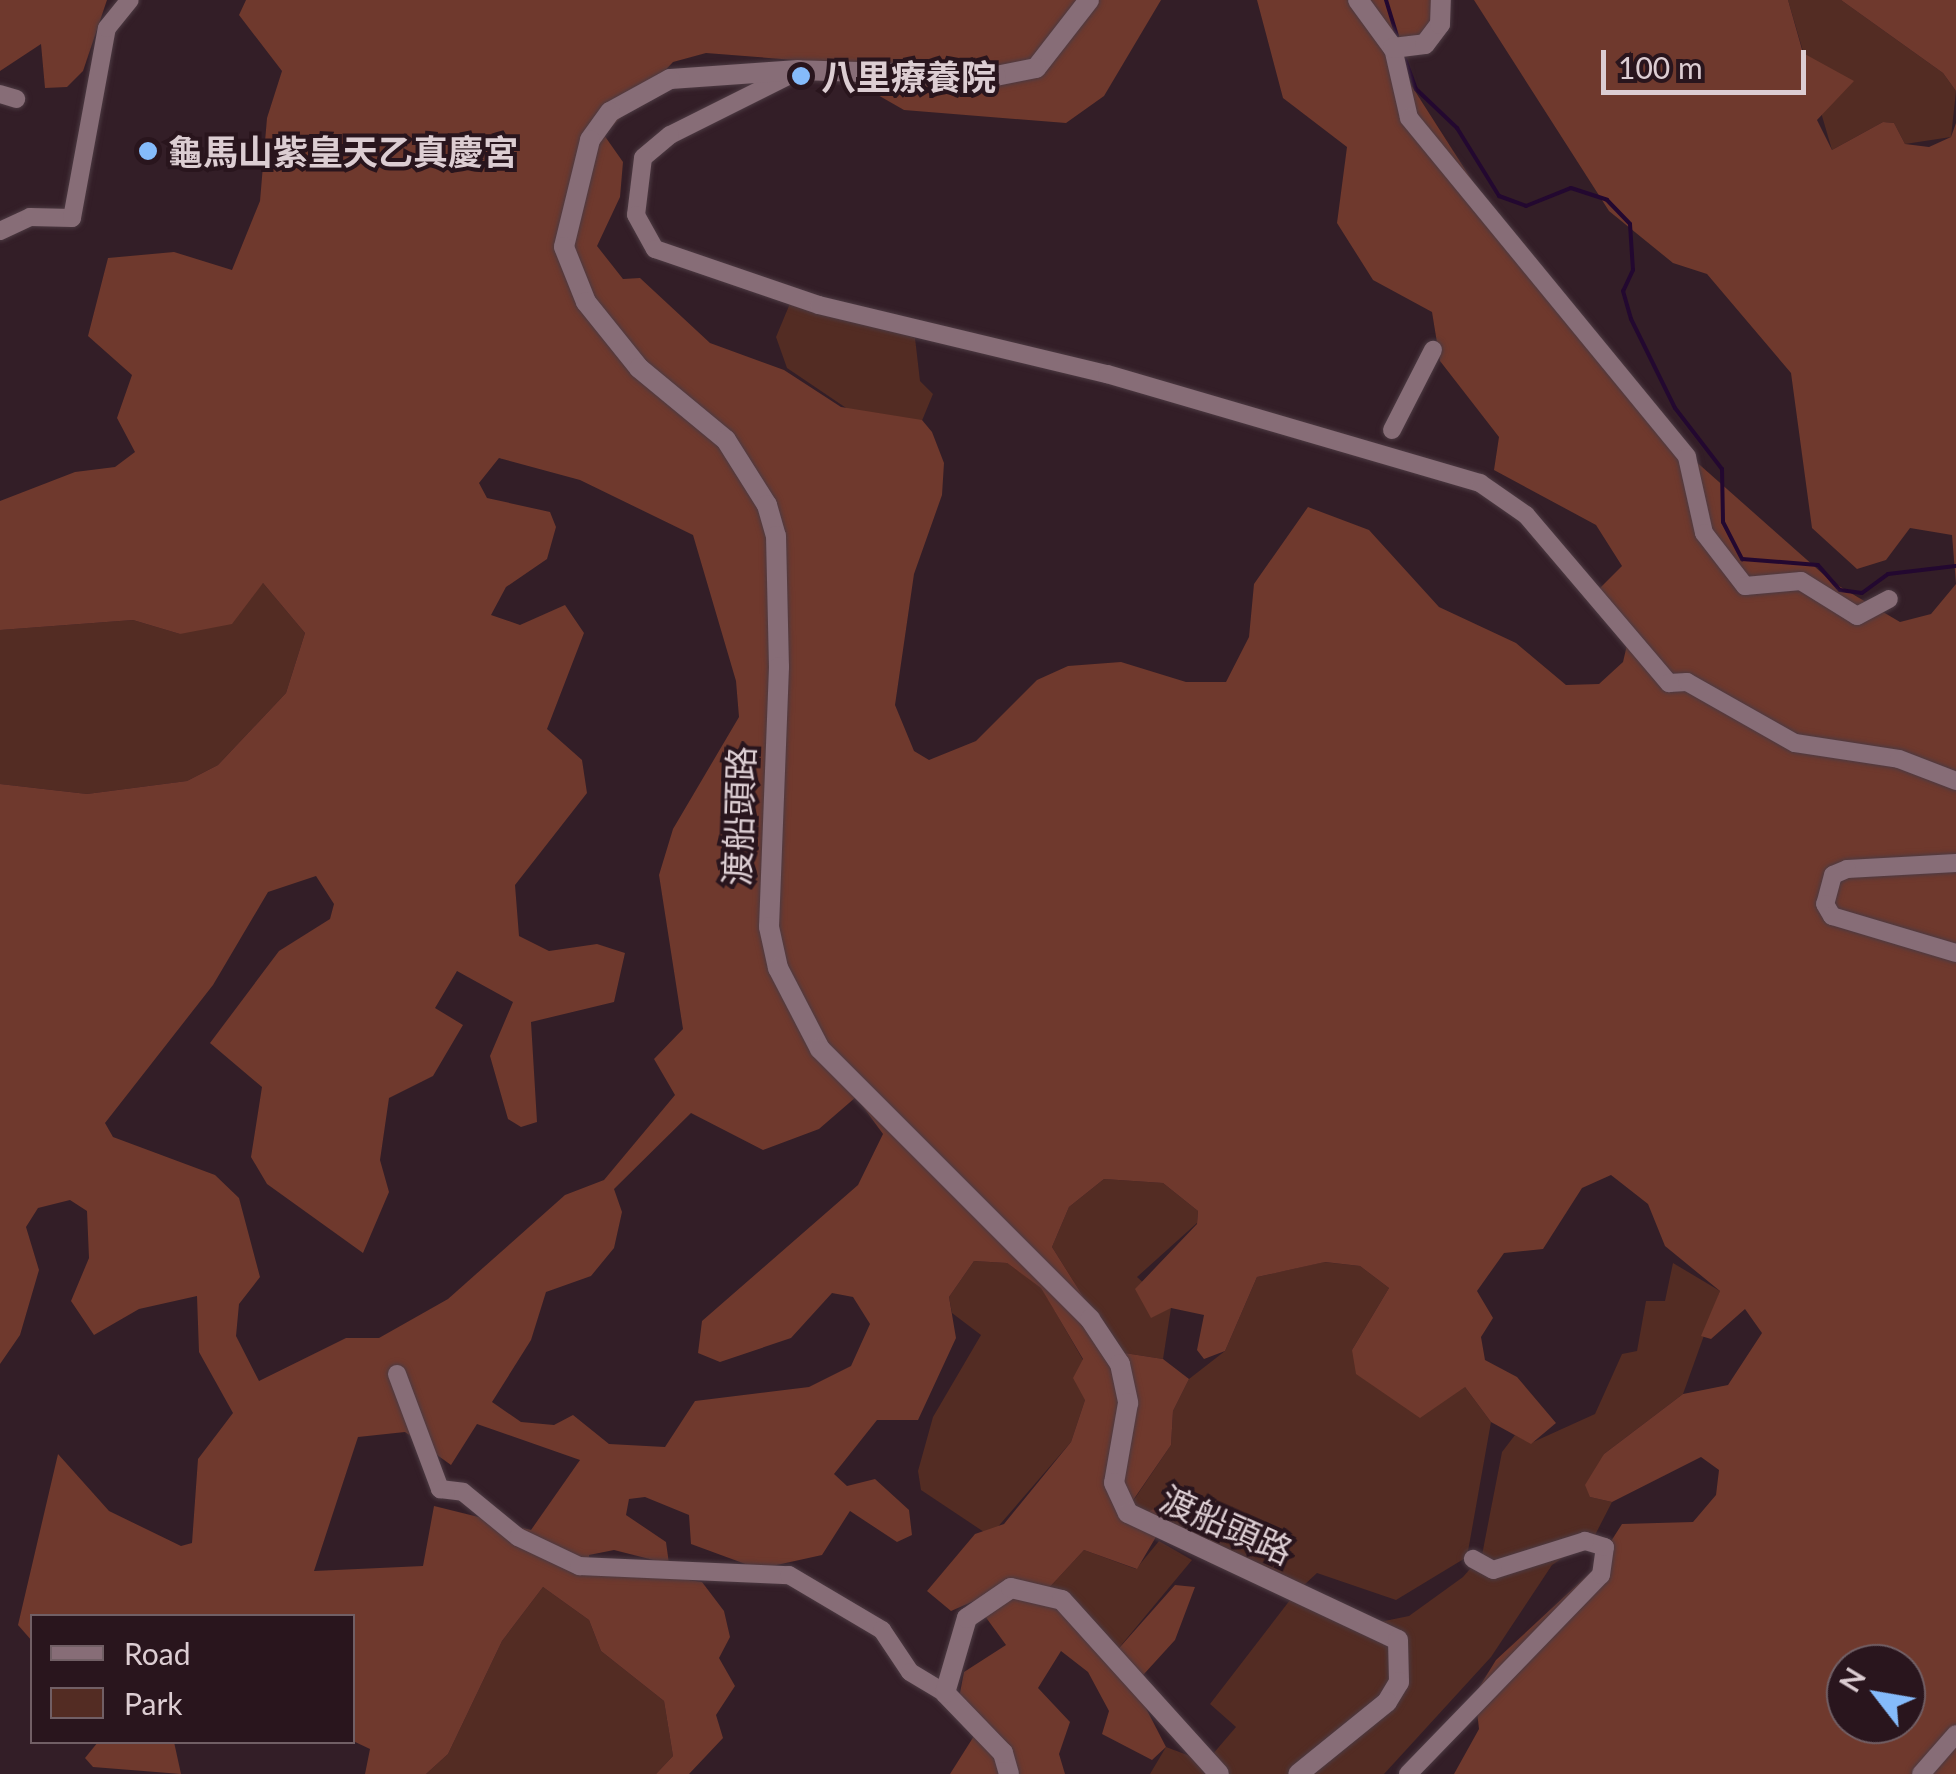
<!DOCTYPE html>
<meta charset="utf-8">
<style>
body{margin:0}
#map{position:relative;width:1956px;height:1774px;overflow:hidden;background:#331e27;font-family:Lato,"Noto Sans TC",sans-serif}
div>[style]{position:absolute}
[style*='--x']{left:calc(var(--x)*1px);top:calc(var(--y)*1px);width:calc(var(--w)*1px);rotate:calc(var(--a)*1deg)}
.green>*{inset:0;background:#532c23}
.forest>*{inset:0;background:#6f392d}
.stream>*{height:4px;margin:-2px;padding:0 2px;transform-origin:2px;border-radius:2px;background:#230830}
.roads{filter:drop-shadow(0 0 2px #4c3a42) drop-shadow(0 0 2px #4c3a42)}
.minor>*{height:18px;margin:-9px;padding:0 9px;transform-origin:9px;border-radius:9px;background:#876d77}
.tertiary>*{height:20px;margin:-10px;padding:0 10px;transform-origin:10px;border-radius:10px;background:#876d77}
.dots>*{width:28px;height:28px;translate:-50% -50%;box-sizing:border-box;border:5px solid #29151d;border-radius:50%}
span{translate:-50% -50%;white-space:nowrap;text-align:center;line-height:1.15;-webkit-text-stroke:8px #29151d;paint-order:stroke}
.poi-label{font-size:35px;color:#dccdd2;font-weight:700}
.left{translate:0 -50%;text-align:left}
.street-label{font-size:35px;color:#dccdd2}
.legend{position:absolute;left:30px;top:1614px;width:325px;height:130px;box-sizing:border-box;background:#29151d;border:2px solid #715f65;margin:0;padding:12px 18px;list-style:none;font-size:30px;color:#dccdd2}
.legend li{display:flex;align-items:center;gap:20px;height:50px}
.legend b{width:50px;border:2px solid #715f65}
.north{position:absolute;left:1826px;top:1644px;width:100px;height:100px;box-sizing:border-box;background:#29151d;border:2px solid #715f65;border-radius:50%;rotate:301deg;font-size:28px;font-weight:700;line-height:40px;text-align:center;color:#dccdd2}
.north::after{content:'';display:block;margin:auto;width:35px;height:45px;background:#85bbfb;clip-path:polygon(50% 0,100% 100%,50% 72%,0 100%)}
.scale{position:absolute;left:1601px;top:50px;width:205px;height:45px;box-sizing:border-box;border:5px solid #dccdd2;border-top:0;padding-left:12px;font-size:30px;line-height:35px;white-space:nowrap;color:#dccdd2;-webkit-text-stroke:8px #29151d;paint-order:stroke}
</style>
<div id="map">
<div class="green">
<i style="clip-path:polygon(1788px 0,1841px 0,1943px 73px,1956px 91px,1951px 137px,1905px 144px,1894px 123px,1883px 122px,1832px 150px)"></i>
<i style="clip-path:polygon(791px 301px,915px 338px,920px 381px,933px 394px,921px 423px,861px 418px,787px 368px,776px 337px)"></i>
<i style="clip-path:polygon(263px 583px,305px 633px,286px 693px,218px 765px,187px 781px,87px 794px,0 784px,0 630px,133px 620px,180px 634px)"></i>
<i style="clip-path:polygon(1104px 1179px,1163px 1183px,1198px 1211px,1197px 1223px,1137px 1277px,1171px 1308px,1163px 1359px,1118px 1352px,1052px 1247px,1069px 1207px)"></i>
<i style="clip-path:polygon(974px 1261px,1007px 1263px,1041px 1287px,1083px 1360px,1085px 1400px,1071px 1442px,990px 1536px,921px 1490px,918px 1471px,933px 1417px,981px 1335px,952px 1313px,949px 1297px)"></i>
<i style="clip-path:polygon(1324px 1262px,1360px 1266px,1389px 1288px,1352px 1350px,1465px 1387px,1491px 1422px,1467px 1557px,1396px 1600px,1317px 1573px,1303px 1586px,1127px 1510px,1171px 1445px,1173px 1411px,1189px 1379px,1225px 1351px,1257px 1277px)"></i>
<i style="clip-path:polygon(1673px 1263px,1720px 1291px,1683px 1394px,1604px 1454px,1590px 1497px,1612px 1502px,1594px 1537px,1552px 1565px,1491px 1657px,1384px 1774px,1150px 1774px,1166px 1747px,1206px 1762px,1236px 1727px,1210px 1704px,1290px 1600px,1370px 1624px,1409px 1616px,1463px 1577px,1482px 1555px,1502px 1452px,1515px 1435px,1531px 1443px,1595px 1414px,1622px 1354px,1637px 1351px,1646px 1301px,1665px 1301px)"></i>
<i style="clip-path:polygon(1159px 1541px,1192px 1560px,1113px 1655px,1065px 1620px,1047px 1590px,1084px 1550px,1136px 1569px)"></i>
<i style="clip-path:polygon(543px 1587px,589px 1620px,601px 1651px,664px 1701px,673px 1756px,656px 1774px,426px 1774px,448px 1754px,502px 1641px)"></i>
</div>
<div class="forest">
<i style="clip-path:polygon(0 0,107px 0,83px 71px,67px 87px,45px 88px,41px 44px,0 71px)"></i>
<i style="clip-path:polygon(evenodd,246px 0,1161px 0,1104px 96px,1066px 123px,904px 110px,820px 62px,706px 53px,673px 62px,604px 135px,623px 162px,620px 197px,597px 246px,623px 279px,640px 278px,710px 343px,784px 370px,841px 407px,922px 420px,932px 432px,944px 463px,942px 495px,914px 574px,895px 705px,914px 751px,929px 760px,976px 741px,1037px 680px,1068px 666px,1121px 662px,1186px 682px,1226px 682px,1249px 637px,1254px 584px,1308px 507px,1369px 530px,1439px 607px,1516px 643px,1566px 685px,1599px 684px,1623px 662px,1627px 645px,1597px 591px,1622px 566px,1596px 525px,1494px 470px,1499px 437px,1440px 361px,1432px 312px,1373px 280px,1337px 223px,1347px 147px,1283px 98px,1257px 0,1447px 0,1397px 63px,1514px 246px,1675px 443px,1832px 582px,1900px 622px,1931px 614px,1956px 584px,1952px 535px,1910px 528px,1886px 560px,1857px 569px,1812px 528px,1791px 373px,1707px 274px,1673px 263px,1609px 211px,1474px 0,1788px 0,1803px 53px,1854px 81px,1817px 120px,1832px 150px,1883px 122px,1894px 123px,1905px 144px,1929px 147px,1951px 137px,1956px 123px,1956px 1774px,1454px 1774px,1479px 1729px,1475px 1694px,1496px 1660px,1592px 1571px,1622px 1524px,1693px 1522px,1716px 1495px,1719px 1470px,1701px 1457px,1612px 1502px,1590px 1497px,1585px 1485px,1604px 1454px,1683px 1394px,1728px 1385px,1762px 1333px,1745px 1309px,1711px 1339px,1701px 1336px,1720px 1291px,1665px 1246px,1648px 1204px,1611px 1175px,1582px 1188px,1543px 1249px,1504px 1253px,1477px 1291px,1493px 1318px,1481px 1337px,1485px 1360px,1517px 1377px,1556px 1423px,1531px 1444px,1491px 1422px,1465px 1387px,1420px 1418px,1356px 1374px,1352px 1350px,1389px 1288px,1360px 1266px,1325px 1262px,1257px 1277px,1225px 1351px,1204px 1359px,1197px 1350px,1204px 1315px,1171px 1308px,1151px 1318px,1135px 1289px,1197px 1224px,1198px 1211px,1163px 1183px,1104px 1179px,1069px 1207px,1052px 1247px,1118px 1352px,1163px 1359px,1189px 1379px,1173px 1411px,1171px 1445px,1127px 1509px,1136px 1517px,1154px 1509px,1166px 1520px,1137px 1569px,1084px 1550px,1047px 1590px,1066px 1620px,1113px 1655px,1175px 1585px,1195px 1587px,1175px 1640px,1134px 1685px,1166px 1747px,1152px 1760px,1102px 1734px,1109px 1711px,1088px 1672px,1061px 1651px,1038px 1688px,1070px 1722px,1059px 1754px,1065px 1774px,950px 1774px,974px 1736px,959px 1698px,964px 1672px,1006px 1645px,974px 1601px,951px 1611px,927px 1591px,975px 1534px,1004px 1524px,1071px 1442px,1085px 1400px,1073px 1378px,1083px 1359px,1041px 1288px,1007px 1263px,974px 1261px,949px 1297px,956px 1338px,918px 1420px,877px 1420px,834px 1474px,847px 1486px,875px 1479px,909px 1510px,912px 1535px,897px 1542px,850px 1511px,822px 1555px,759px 1569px,691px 1544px,689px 1515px,645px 1497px,629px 1499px,626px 1515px,666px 1542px,669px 1564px,614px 1550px,589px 1555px,589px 1565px,702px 1582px,724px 1611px,730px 1637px,719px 1658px,735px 1686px,716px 1715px,723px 1738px,689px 1774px,656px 1774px,673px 1756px,664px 1701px,601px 1651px,589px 1620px,543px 1587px,502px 1641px,448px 1754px,426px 1774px,365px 1774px,370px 1749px,353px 1741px,352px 1616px,32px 1616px,32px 1641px,18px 1625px,58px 1454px,109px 1511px,181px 1546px,192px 1543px,198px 1459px,233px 1413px,199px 1352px,197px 1296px,139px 1309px,94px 1335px,71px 1301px,89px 1258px,87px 1211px,70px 1200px,38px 1208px,26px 1227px,39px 1270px,20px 1335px,0 1364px,0 784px,87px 794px,187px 781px,218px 765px,286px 693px,305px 633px,263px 583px,232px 624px,180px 634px,133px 620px,0 630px,0 501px,75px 472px,115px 467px,135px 452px,117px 418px,132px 375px,88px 336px,108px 258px,174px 252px,232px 270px,260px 201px,267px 118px,282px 71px,239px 15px,246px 0,499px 458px,580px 480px,693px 535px,736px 681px,739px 717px,673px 829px,659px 875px,683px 1029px,654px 1059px,675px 1095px,604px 1180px,565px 1195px,448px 1299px,379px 1338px,346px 1338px,259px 1381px,236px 1336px,239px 1304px,260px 1277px,239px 1198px,215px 1175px,113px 1137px,105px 1123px,213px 985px,268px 892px,316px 876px,334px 904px,330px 919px,279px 951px,210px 1043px,262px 1087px,251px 1157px,267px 1184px,363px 1253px,389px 1192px,380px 1160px,389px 1098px,433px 1076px,463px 1025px,435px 1008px,457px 971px,513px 1002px,490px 1056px,508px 1119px,521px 1127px,537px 1122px,531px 1022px,614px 1002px,625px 953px,597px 944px,549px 951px,519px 936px,515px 885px,587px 793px,582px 760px,547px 729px,584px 633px,565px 605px,520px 625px,491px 615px,506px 587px,547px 559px,556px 527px,550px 512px,487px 498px,479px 483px,499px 458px,246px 0,856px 1097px,883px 1134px,858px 1185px,702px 1321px,698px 1353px,720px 1362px,791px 1338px,832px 1293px,853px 1297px,870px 1324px,851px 1366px,809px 1387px,695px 1401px,665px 1447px,609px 1444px,573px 1415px,554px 1425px,521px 1422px,492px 1402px,531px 1340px,546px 1292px,591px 1276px,614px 1248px,622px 1212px,614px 1189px,691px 1113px,763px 1150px,819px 1129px,856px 1097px,246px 0,477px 1424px,580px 1460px,531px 1530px,434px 1506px,423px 1566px,314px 1571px,358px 1437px,405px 1432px,451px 1465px,477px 1424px,246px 0,1846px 1664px,1906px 1664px,1906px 1724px,1846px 1724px,1846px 1664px)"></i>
<i style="clip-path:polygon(1841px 0,1956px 0,1956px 91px,1943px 73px)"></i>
<i style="clip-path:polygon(98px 1742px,174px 1742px,181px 1774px,93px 1767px,85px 1758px)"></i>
</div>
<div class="stream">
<i style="--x:1386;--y:0;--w:38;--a:73"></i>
<i style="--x:1405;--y:59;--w:32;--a:70"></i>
<i style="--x:1416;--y:89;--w:57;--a:43.6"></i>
<i style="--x:1457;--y:128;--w:80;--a:58.3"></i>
<i style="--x:1499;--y:196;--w:29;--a:20"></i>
<i style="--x:1526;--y:206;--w:48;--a:-21.8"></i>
<i style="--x:1571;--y:188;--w:38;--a:18"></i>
<i style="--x:1607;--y:200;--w:33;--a:46"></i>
<i style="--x:1630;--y:224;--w:46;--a:86.3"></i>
<i style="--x:1633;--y:270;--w:23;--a:115"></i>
<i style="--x:1623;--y:291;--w:29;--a:74"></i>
<i style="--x:1631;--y:319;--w:99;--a:63.7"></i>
<i style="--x:1675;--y:408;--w:77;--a:52.4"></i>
<i style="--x:1722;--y:469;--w:53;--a:88.9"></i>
<i style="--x:1723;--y:522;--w:42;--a:62.8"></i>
<i style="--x:1742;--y:559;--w:76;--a:4.5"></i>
<i style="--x:1818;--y:565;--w:33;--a:49"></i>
<i style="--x:1840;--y:590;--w:22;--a:8"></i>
<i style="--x:1862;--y:593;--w:32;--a:-36"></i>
<i style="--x:1888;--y:574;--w:68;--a:-6.7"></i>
</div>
<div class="roads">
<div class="minor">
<i style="--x:1393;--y:48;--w:72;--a:77.1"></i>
<i style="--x:1409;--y:118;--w:438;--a:50.6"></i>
<i style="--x:1687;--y:457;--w:78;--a:77.4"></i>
<i style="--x:1704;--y:533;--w:67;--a:52.3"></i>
<i style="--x:1745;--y:586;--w:56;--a:-5.1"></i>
<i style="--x:1801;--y:581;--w:66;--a:32"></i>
<i style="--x:1857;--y:616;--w:36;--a:-28"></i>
<i style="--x:798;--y:71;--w:143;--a:153.4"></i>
<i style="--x:670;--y:135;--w:35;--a:140"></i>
<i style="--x:643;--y:158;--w:57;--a:97"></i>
<i style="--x:636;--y:215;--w:39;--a:61"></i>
<i style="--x:655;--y:249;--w:173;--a:18.9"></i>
<i style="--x:819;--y:305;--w:296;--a:13.5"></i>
<i style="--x:1107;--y:374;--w:389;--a:16.3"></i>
<i style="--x:1480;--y:483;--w:56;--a:34.8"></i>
<i style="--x:1526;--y:515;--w:221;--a:49.6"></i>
<i style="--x:1669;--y:683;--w:18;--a:-3"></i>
<i style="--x:1687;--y:682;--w:124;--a:29.5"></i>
<i style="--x:1795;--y:743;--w:105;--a:8.7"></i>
<i style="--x:1899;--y:759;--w:61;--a:21.1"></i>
<i style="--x:0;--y:94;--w:17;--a:17"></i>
<i style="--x:0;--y:231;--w:33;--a:-25"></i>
<i style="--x:30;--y:217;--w:42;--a:1.4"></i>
<i style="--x:72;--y:218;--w:193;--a:-79.6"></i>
<i style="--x:107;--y:28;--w:36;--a:-51"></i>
<i style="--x:1392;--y:430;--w:90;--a:-62.9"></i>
<i style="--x:1956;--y:863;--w:109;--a:176.8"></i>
<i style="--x:1847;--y:869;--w:15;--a:157"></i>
<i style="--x:1833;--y:875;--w:30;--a:105"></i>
<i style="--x:1825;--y:904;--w:14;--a:60"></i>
<i style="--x:1832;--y:916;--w:129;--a:16.6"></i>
<i style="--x:397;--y:1374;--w:123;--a:69.5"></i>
<i style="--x:440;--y:1489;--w:23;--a:7"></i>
<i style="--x:463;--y:1492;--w:71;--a:39.3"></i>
<i style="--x:518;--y:1537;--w:68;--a:25.4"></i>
<i style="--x:579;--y:1566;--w:210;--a:2.5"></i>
<i style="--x:789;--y:1575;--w:108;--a:30.6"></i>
<i style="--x:882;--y:1630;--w:50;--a:56.3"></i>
<i style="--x:910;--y:1672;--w:41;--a:31"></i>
<i style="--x:1408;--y:1774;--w:277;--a:-45.9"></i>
<i style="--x:1601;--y:1575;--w:28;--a:-82"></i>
<i style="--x:1605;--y:1547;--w:21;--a:-163"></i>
<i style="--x:1585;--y:1541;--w:96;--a:162.5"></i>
<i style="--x:1493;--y:1570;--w:23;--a:-151"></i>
<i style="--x:1921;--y:1774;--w:53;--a:-48.8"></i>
</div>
<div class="tertiary">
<i style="--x:1089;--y:0;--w:86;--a:127.9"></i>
<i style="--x:1036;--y:68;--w:41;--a:168.7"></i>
<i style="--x:996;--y:76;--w:198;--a:-178.3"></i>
<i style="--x:798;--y:70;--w:128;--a:176"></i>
<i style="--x:670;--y:79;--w:68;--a:151.2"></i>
<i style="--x:610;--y:112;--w:34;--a:126"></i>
<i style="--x:590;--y:140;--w:110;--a:103.7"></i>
<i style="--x:564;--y:247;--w:59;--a:68.2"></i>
<i style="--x:586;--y:302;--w:85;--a:51.2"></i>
<i style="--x:639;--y:368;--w:113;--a:39.6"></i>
<i style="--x:726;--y:440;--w:77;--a:57.8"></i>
<i style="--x:767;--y:505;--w:32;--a:74"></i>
<i style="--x:776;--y:536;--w:131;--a:88.7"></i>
<i style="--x:779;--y:667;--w:260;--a:92.2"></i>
<i style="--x:769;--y:927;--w:42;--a:77.6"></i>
<i style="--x:778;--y:968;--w:91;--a:62.6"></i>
<i style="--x:820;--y:1049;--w:382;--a:45"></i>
<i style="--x:1090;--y:1319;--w:54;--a:56.3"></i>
<i style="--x:1120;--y:1364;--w:40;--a:78"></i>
<i style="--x:1128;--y:1403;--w:81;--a:99.9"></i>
<i style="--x:1114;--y:1483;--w:33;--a:65"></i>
<i style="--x:1128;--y:1513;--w:298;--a:25.2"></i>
<i style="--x:1398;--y:1640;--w:42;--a:88.6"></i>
<i style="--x:1399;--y:1682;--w:23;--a:121"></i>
<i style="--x:1387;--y:1702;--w:114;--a:141"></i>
<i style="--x:1358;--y:0;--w:59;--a:53.9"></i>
<i style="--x:1393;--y:48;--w:32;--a:-7"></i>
<i style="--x:1425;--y:44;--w:25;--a:-53"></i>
<i style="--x:1440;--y:24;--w:24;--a:-88"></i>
<i style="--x:1009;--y:1774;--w:22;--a:-106"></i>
<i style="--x:1003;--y:1753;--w:83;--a:-134"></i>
<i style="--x:945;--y:1693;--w:78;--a:-73.7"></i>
<i style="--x:967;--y:1618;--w:53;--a:-34.3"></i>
<i style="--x:1011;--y:1588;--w:52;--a:13.2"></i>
<i style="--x:1062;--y:1600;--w:234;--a:47.9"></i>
</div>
</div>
<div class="dots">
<i style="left:801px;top:76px;background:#85bbfb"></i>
<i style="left:148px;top:151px;background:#85bbfb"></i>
</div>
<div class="poi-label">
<span class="left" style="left:821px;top:76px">八里療養院</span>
<span class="left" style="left:168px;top:151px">龜馬山紫皇天乙真慶宮</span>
</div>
<div class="street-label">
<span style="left:738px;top:816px;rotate:-88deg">渡船頭路</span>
<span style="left:1227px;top:1524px;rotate:24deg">渡船頭路</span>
</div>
<ul class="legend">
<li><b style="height:12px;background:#876d77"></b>Road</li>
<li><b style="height:28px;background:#532c23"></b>Park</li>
</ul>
<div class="north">N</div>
<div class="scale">100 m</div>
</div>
